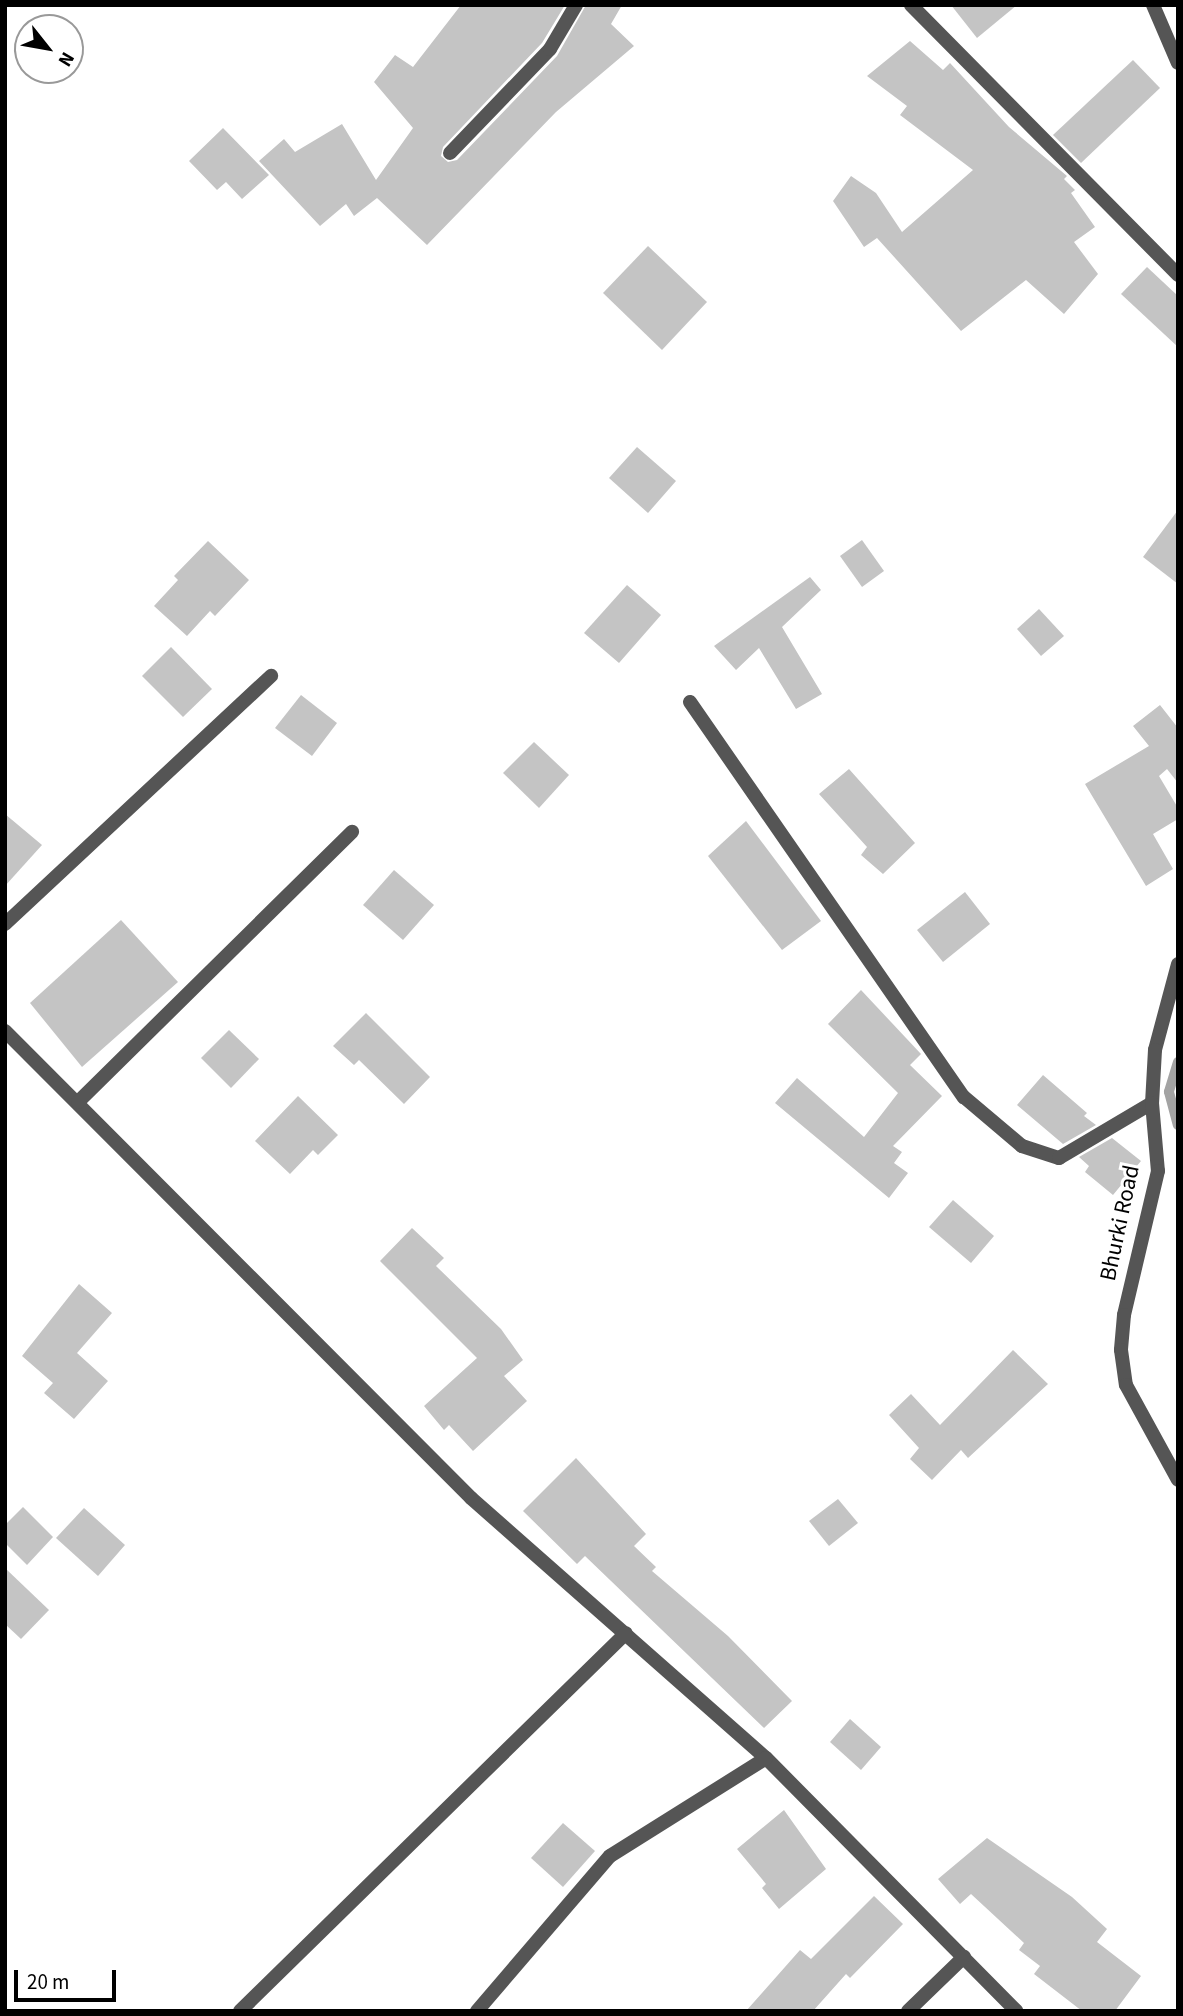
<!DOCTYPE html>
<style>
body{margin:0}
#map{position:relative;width:1183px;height:2016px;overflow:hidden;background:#fff;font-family:"Source Sans 3",sans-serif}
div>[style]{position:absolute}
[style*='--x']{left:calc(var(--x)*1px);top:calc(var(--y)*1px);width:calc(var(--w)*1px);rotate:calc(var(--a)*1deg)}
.stream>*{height:10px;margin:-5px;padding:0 5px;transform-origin:5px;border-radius:5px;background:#a3a3a3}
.building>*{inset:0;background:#c4c4c4}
.minor>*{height:14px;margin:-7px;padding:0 7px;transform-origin:7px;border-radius:7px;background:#555}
span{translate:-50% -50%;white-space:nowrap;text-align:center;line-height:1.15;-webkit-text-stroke:6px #fff;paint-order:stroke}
.street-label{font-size:23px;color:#000}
.frame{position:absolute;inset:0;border:7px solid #000;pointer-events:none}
.north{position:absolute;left:14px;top:14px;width:70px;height:70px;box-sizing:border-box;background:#fff;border:2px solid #999;border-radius:50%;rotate:121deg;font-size:19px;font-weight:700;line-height:28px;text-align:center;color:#000}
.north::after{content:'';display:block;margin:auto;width:24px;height:32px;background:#000;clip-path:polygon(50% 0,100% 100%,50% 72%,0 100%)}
.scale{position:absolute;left:14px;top:1970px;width:102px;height:32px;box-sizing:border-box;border:4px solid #000;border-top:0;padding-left:9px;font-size:21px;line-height:24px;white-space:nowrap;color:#000;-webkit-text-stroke:5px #fff;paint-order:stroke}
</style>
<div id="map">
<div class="stream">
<i style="--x:1178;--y:1062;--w:31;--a:107"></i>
<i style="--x:1169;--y:1092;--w:34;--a:75"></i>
</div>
<div class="building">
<i style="clip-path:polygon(461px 5px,565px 5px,542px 43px,443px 147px,441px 156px,448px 162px,457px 160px,557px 56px,586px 5px,622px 5px,611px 24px,634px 46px,556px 112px,427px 245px,377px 198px,354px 216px,346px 204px,320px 226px,259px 161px,284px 139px,295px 152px,342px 124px,376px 180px,413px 128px,374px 82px,395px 55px,413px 67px)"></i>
<i style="clip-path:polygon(951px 5px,1017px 5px,977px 38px)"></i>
<i style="clip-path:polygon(910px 41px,943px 70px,950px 63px,1009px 127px,1067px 176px,1064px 179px,1075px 190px,1071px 193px,1095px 227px,1074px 242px,1098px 274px,1064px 314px,1026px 280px,961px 331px,877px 238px,864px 247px,833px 201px,851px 176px,876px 193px,902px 232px,973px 170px,900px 115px,907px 106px,867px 76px)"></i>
<i style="clip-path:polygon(1133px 60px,1160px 88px,1081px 163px,1053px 135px)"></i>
<i style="clip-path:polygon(223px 128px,269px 175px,242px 199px,226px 182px,217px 190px,189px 161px)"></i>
<i style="clip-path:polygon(648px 246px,707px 302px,662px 350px,603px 293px)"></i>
<i style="clip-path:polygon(1147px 267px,1178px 296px,1178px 347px,1121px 294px)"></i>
<i style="clip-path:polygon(637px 447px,676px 481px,648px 513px,609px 478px)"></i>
<i style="clip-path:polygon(1178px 510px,1178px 584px,1143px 557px)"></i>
<i style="clip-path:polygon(862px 540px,884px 571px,862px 587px,840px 556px)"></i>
<i style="clip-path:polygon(208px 541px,249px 580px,215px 616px,210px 611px,187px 636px,154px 606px,178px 580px,174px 576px)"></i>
<i style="clip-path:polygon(810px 577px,821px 590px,782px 627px,822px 694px,796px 709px,759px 648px,736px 670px,714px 646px)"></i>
<i style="clip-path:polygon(627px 585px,661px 615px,619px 663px,584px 633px)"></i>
<i style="clip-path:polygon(1039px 609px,1064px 636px,1041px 656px,1017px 629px)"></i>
<i style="clip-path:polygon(171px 647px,212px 689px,183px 717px,142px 676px)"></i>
<i style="clip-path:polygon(301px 695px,337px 723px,312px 756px,275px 728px)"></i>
<i style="clip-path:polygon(1160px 705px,1178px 728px,1178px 783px,1167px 769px,1159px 776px,1178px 808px,1178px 819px,1153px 834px,1173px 869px,1146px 886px,1085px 784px,1149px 746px,1133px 726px)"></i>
<i style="clip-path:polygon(534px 742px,569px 775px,539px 808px,503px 773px)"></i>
<i style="clip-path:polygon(849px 769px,915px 843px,883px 874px,861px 855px,867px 847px,819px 794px)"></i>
<i style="clip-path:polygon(5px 814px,42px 845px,5px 886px)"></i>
<i style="clip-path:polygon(746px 821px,821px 921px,782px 950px,708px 856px)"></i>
<i style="clip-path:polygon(394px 870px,434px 905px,403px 940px,363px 905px)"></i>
<i style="clip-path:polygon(965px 892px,990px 924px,943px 962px,917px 930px)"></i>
<i style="clip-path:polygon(121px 920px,178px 982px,82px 1067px,30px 1003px)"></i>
<i style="clip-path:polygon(861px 990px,921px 1054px,910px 1065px,942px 1096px,893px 1146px,902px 1152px,894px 1163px,908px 1173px,889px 1198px,775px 1103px,797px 1078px,864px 1137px,898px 1093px,828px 1024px)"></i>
<i style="clip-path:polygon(366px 1013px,430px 1077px,404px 1104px,359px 1060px,354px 1065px,333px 1046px)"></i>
<i style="clip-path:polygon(229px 1030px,259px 1059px,231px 1088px,201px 1058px)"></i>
<i style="clip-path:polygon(1043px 1075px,1087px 1113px,1084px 1116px,1096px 1125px,1063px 1144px,1017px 1105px)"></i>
<i style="clip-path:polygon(298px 1096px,338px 1135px,318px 1155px,313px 1150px,290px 1174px,255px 1141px)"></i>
<i style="clip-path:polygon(1112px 1138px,1141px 1161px,1113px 1195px,1085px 1172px,1089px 1166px,1079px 1157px)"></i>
<i style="clip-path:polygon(953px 1200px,994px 1236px,971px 1263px,929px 1227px)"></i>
<i style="clip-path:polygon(412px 1228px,444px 1258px,436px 1266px,501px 1329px,523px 1360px,504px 1376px,527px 1401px,473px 1451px,449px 1425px,444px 1430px,424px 1406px,477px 1358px,380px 1261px)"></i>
<i style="clip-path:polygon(79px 1284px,112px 1313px,77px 1353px,108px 1381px,74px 1419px,44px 1393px,53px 1383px,22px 1356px)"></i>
<i style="clip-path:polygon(1013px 1350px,1048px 1384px,968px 1458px,961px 1450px,932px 1480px,910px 1459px,919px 1448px,889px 1415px,911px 1394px,940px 1425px)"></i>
<i style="clip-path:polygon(576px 1458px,646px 1534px,634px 1546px,656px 1567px,652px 1571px,728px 1636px,792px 1701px,764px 1728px,585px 1556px,577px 1564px,523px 1511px)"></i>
<i style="clip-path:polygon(838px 1499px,858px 1523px,829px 1546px,809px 1521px)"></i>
<i style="clip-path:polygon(23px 1507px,53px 1537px,27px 1565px,5px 1543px,5px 1525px)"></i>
<i style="clip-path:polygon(84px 1508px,125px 1545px,98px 1576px,56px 1538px)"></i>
<i style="clip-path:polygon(5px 1568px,49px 1610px,21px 1639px,5px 1624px)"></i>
<i style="clip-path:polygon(850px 1719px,881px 1747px,861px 1770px,830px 1742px)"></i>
<i style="clip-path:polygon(784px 1810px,826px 1869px,779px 1909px,762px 1888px,766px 1884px,737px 1849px)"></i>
<i style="clip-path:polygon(563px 1823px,595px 1851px,563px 1887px,531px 1858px)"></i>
<i style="clip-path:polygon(987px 1838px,1072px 1897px,1107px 1929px,1097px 1942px,1141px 1976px,1115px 2011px,1082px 2011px,1034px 1974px,1040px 1966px,1019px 1950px,1024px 1943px,971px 1894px,960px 1904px,938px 1879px)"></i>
<i style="clip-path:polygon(874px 1896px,903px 1924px,850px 1978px,846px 1974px,813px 2011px,746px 2011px,800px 1950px,811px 1959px)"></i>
</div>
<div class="minor">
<i style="--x:911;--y:5;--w:380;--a:45.3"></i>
<i style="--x:1153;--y:5;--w:63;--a:66.7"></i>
<i style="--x:450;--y:153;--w:144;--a:-46.1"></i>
<i style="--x:550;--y:49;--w:51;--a:-59.4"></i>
<i style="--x:690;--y:702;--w:481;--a:55.3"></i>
<i style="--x:964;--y:1097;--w:76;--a:40.2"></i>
<i style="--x:1022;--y:1146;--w:39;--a:18"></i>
<i style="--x:1059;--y:1158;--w:108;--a:-30.6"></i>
<i style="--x:5;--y:924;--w:364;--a:-43"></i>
<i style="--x:1178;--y:964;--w:89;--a:105"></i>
<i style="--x:1155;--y:1050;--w:53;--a:93.2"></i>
<i style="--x:1152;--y:1103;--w:68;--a:85"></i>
<i style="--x:1158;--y:1171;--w:148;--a:103.3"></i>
<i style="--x:1124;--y:1315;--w:35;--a:95"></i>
<i style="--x:1121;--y:1350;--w:35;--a:82"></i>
<i style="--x:1126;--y:1385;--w:108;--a:61.3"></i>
<i style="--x:5;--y:1031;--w:660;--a:45.06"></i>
<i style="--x:471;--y:1498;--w:393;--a:41.4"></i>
<i style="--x:766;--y:1758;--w:356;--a:45.3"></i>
<i style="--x:78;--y:1102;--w:385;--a:-44.6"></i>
<i style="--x:240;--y:2011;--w:540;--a:-44.4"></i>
<i style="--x:477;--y:2011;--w:204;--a:-49.4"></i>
<i style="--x:610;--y:1856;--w:184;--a:-32.1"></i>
<i style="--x:908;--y:2011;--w:78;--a:-44"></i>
</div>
<div class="street-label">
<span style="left:1120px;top:1223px;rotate:-78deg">Bhurki Road</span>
</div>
<div class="frame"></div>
<div class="north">N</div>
<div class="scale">20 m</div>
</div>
